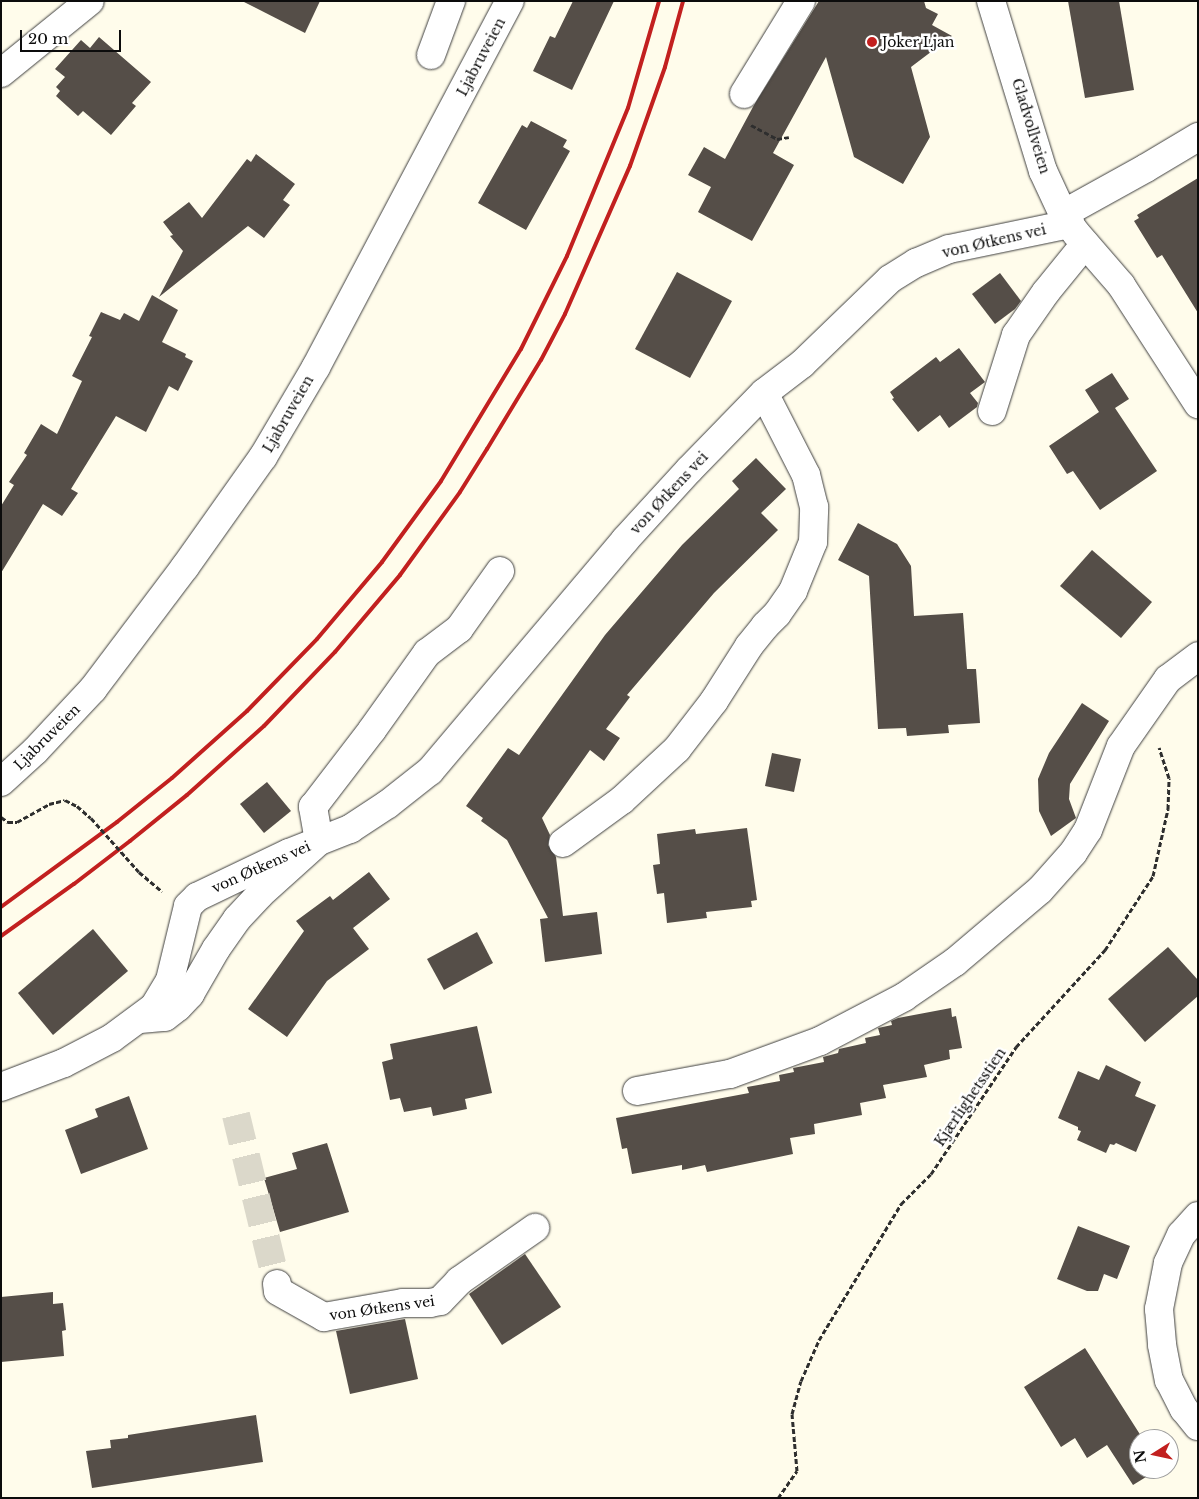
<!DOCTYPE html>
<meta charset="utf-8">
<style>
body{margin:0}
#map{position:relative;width:1199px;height:1499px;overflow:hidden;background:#fffceb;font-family:"Libre Baskerville",serif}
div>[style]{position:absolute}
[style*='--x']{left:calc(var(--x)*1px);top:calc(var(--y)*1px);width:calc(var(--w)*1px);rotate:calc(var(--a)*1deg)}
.building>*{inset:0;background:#554e48}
.minor-tunnel>*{height:28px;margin-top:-14px;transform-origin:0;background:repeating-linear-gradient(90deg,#dbd8ca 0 28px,transparent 0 42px)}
.path>*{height:3px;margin-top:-1.5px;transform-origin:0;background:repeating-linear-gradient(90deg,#2e2e2e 0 5px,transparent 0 7.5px)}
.roads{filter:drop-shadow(0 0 1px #3f3f3f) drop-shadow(0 0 1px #3f3f3f)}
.minor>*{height:28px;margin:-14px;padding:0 14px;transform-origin:14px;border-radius:14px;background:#fff}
.rail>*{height:4px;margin:-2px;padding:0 2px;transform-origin:2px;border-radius:2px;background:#c2201f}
.path-bridge>*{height:3px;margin-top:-1.5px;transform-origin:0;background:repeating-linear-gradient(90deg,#2e2e2e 0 5px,transparent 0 7.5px)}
.dots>*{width:14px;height:14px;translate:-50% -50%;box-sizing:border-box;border:2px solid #fff;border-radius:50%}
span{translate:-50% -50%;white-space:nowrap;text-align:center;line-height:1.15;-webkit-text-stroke:5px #fff;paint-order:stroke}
.poi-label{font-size:14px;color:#0c0c0c}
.left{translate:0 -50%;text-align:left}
.street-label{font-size:14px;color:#0c0c0c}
.frame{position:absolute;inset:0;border:2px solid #0c0c0c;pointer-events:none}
.north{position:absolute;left:1129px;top:1429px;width:50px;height:50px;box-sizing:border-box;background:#fff;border:1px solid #9e9e9e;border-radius:50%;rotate:260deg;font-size:14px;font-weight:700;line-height:20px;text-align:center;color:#0c0c0c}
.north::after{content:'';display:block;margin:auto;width:18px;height:22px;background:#c2201f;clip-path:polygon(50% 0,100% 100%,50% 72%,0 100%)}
.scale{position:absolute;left:20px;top:30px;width:101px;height:22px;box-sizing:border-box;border:2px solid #0c0c0c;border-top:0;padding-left:6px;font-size:15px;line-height:18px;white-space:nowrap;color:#0c0c0c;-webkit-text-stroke:4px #fff;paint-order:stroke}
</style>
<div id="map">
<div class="building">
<i style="clip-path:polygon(242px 1px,320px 1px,305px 33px)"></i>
<i style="clip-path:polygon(573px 1px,614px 1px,572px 90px,533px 71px,550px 36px,555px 38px)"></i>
<i style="clip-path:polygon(819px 1px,924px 1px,926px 8px,938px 14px,932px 25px,952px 36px,911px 67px,930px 137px,903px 184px,854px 157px,826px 57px,773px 153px,794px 165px,752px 241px,698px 212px,711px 187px,688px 175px,704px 147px,725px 159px,754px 105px)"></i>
<i style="clip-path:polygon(1068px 1px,1119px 1px,1134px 90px,1085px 98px)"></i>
<i style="clip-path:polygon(99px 37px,151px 82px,132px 103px,136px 106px,111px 135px,83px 111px,78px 116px,56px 96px,60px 91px,56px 87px,65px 77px,55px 69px,81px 40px,90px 48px)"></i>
<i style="clip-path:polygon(531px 121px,567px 140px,563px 147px,570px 151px,526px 230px,478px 203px,522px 125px,527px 128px)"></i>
<i style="clip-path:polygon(256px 154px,295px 184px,283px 200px,290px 205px,264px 238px,248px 226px,159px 297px,183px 251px,170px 236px,173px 235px,163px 222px,189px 202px,202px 218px,247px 159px,251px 162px)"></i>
<i style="clip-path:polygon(1198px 178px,1198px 313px,1162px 255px,1157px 258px,1134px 221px,1139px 218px,1137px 215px)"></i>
<i style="clip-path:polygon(677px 272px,732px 301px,690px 378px,635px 349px)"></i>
<i style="clip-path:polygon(1000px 273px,1021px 301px,1015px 309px,995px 324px,972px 294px)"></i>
<i style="clip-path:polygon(152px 295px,178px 310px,162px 342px,186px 354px,185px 357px,193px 361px,178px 391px,169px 386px,146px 432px,116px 416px,71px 489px,78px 493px,62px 516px,43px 504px,1px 573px,1px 506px,14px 485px,9px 482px,27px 455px,24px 453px,41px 424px,57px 434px,82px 381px,72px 376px,92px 337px,89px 336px,101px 312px,120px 320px,124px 313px,139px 321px)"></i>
<i style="clip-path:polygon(959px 348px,985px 382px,970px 393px,978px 403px,977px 407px,949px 428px,940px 415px,918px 432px,892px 399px,894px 398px,890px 392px,936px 357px,940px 362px)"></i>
<i style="clip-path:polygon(1112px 373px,1129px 399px,1115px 408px,1157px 471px,1100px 510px,1073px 471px,1067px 474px,1049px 446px,1099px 412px,1085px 390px)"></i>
<i style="clip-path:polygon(756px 458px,786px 489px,761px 513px,778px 530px,714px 593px,627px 695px,630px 697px,606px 729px,620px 738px,604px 761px,590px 750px,542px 818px,550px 835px,548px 845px,556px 857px,563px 916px,597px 912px,602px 954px,545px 962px,540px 919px,548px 918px,507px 840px,481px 821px,483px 818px,466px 806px,508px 748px,519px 755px,605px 635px,682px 545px,739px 489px,732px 481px)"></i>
<i style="clip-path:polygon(858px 523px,897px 544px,911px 566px,914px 616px,963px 613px,967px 669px,976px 669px,980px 723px,948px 725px,949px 733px,907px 736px,906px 728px,878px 729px,869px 576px,838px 560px)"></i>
<i style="clip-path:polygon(1092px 550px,1152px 602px,1121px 638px,1060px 586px)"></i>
<i style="clip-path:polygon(1082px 703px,1109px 721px,1070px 784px,1069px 799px,1076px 818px,1051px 836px,1039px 811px,1038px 779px,1049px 753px)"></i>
<i style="clip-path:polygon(772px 753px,801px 759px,794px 792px,765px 786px)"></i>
<i style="clip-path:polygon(267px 782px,291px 811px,264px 833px,240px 804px)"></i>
<i style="clip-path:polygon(747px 828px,757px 900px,751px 901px,752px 907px,706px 912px,707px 918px,667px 923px,664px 893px,657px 894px,653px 865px,660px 864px,657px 834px,695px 829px,696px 834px)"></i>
<i style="clip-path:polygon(369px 872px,390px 899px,353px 928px,369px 949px,327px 981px,287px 1037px,248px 1009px,304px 931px,296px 921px,330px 896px,333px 900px)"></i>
<i style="clip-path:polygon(93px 929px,128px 971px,53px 1035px,18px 993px)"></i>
<i style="clip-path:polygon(477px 932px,493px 963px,444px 990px,427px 959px)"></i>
<i style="clip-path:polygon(1168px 947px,1198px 980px,1198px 996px,1145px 1042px,1108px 999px)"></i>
<i style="clip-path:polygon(951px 1008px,952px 1017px,956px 1016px,962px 1048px,949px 1050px,950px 1059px,924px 1065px,927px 1077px,883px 1085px,886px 1098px,860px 1103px,862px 1115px,814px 1124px,815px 1134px,790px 1138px,793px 1154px,707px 1172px,705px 1165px,682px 1170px,682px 1165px,632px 1174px,627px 1148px,622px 1149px,616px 1118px,749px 1093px,747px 1087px,780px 1081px,779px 1075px,794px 1072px,793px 1068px,824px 1062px,823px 1057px,838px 1053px,839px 1049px,866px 1043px,865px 1038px,880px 1035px,878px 1028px,892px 1025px,891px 1021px,898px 1018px)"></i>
<i style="clip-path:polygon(477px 1026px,492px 1093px,465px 1099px,467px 1109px,433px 1116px,431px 1107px,404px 1112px,400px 1098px,390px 1100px,382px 1062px,393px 1059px,390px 1044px)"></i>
<i style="clip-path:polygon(1106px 1065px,1141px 1082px,1135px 1096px,1156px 1105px,1136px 1152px,1116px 1143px,1114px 1145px,1110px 1144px,1106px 1153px,1077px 1140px,1081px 1131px,1078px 1130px,1078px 1127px,1058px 1118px,1078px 1071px,1099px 1080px)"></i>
<i style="clip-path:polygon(129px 1096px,148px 1149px,81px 1174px,65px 1130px,98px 1117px,95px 1109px)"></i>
<i style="clip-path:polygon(327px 1143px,349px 1212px,280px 1232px,264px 1178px,297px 1169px,292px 1153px)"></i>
<i style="clip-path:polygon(1078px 1226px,1130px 1246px,1117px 1279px,1104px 1274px,1098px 1291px,1087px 1291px,1057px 1279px)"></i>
<i style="clip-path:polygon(525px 1254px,561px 1307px,502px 1345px,469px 1294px)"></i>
<i style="clip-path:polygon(53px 1292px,53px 1304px,63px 1303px,66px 1330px,62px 1331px,64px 1356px,1px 1362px,1px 1297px)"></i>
<i style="clip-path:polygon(405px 1319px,418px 1379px,350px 1394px,336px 1331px)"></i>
<i style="clip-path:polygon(1085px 1348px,1141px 1436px,1145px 1434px,1148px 1439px,1139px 1439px,1139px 1469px,1159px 1469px,1133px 1485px,1107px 1445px,1087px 1458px,1075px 1438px,1061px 1447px,1024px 1387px)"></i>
<i style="clip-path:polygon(256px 1415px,263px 1462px,92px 1488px,86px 1451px,111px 1448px,110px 1440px,128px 1438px,128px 1435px)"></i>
</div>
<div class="minor-tunnel">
<i style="--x:236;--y:1115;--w:174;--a:76.4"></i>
</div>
<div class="path">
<i style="--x:751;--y:125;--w:30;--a:28"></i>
<i style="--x:777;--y:139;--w:12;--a:-9"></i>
<i style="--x:1;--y:817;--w:9;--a:36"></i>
<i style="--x:8;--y:822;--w:9;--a:0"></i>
<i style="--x:17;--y:822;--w:37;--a:-29"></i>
<i style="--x:49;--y:804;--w:16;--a:-14"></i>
<i style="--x:65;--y:800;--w:13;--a:27"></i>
<i style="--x:77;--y:806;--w:18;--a:41"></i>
<i style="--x:139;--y:872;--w:30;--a:40"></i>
<i style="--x:778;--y:1498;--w:33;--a:-55"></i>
<i style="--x:797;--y:1471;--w:57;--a:-95"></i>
<i style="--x:792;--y:1414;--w:34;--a:-75"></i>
<i style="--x:801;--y:1381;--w:45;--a:-66.3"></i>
<i style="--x:819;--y:1340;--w:159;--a:-58.9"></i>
<i style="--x:901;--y:1204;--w:42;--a:-45"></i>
<i style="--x:931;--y:1174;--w:153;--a:-56.2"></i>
<i style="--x:1016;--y:1047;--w:132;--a:-47.5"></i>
<i style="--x:1105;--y:950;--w:88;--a:-57"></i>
<i style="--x:1153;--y:876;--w:69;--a:-77.4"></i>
<i style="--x:1168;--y:809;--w:31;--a:-88"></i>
<i style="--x:1169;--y:778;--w:32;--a:-108"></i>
</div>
<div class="roads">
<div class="minor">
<i style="--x:991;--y:1;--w:178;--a:73"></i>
<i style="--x:1043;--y:171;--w:47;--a:65.1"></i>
<i style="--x:1063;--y:214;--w:23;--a:56"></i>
<i style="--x:1076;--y:233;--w:69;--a:49.1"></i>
<i style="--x:1121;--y:285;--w:142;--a:57.1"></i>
<i style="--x:431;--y:55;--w:58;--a:-69.7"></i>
<i style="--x:1;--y:73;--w:114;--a:-39"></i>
<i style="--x:744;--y:94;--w:109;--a:-58.5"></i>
<i style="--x:1063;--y:214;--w:95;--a:-29"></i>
<i style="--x:1146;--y:168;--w:61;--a:-30.8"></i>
<i style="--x:992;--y:411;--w:80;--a:-72.5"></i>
<i style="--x:1016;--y:335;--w:52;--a:-55.1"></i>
<i style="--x:1046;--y:292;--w:62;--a:-50.9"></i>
<i style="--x:1;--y:782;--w:46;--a:-42.4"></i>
<i style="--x:35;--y:751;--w:85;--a:-46.9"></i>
<i style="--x:93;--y:689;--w:153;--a:-53"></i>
<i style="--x:185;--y:567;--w:135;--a:-54.7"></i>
<i style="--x:263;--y:457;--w:104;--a:-59.5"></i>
<i style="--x:316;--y:367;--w:414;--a:-62.1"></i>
<i style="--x:563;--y:843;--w:73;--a:-36.1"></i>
<i style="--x:622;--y:800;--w:75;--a:-42.8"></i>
<i style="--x:677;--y:749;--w:61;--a:-52.4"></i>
<i style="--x:714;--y:701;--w:65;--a:-57.5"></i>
<i style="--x:749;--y:646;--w:26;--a:-51"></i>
<i style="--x:765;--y:626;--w:17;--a:-45"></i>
<i style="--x:777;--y:614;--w:28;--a:-55"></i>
<i style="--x:793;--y:591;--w:53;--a:-67.8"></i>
<i style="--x:813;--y:542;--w:35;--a:-88"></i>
<i style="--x:814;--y:507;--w:33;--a:-104"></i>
<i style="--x:806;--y:475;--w:92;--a:-117.1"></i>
<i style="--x:140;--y:1019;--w:25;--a:-5"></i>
<i style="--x:165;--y:1017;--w:16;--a:-38"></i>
<i style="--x:178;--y:1007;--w:18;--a:-47"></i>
<i style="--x:190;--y:994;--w:52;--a:-60"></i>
<i style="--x:216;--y:949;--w:37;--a:-55"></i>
<i style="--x:237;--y:919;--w:33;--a:-47"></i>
<i style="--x:259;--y:895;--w:81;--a:-42"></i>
<i style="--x:319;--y:841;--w:35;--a:-100"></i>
<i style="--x:313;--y:807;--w:97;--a:-52.5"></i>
<i style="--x:372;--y:730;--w:95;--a:-54.5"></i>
<i style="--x:427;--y:653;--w:40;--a:-37"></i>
<i style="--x:459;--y:629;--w:71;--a:-54.7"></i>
<i style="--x:1;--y:1087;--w:67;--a:-20.9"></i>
<i style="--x:64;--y:1063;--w:54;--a:-27.5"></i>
<i style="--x:112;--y:1038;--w:52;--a:-36.4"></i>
<i style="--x:154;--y:1007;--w:31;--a:-59"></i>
<i style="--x:170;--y:980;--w:76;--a:-76.3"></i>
<i style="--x:188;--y:906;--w:13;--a:-45"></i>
<i style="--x:197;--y:897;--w:102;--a:-25.6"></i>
<i style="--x:289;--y:853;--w:66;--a:-21.5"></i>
<i style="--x:350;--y:829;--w:45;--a:-33.3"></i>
<i style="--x:388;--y:804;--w:53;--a:-38.2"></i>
<i style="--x:430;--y:771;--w:302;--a:-49.8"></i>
<i style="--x:625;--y:540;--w:95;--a:-47.6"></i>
<i style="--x:689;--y:470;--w:107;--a:-45.8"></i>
<i style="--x:764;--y:393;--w:48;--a:-37.3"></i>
<i style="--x:802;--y:364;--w:122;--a:-44"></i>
<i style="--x:890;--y:279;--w:31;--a:-32"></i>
<i style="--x:916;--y:263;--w:36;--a:-23"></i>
<i style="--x:949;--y:249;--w:124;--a:-11.7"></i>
<i style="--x:637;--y:1091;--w:95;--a:-10.4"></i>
<i style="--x:730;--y:1074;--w:96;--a:-20.1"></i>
<i style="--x:820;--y:1041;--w:95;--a:-27.6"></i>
<i style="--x:904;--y:997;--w:62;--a:-34.5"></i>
<i style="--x:955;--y:962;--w:111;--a:-40.3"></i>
<i style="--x:1040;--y:890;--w:50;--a:-48.3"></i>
<i style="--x:1073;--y:853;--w:27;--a:-57"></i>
<i style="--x:1088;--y:830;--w:90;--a:-68.6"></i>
<i style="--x:1121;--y:746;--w:82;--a:-55"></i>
<i style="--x:1168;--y:679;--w:38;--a:-37"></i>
<i style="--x:1198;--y:1216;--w:25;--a:132"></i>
<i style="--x:1181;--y:1235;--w:31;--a:115"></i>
<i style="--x:1168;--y:1263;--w:47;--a:101.1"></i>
<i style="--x:1159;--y:1309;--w:36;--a:85"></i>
<i style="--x:1162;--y:1345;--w:36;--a:79"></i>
<i style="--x:1169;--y:1380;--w:33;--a:63"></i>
<i style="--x:1184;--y:1409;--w:22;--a:51"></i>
<i style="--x:277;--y:1284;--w:7;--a:82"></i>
<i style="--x:278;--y:1291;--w:53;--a:29.5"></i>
<i style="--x:324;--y:1317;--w:80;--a:-10"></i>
<i style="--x:403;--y:1303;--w:27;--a:0"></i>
<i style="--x:430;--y:1303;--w:10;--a:-11"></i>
<i style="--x:440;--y:1301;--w:28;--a:-46"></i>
<i style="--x:459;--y:1281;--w:93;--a:-34.9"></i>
</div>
</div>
<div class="rail">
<i style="--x:1;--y:907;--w:144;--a:-36.2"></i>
<i style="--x:117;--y:822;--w:70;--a:-38.7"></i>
<i style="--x:172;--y:778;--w:101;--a:-41.8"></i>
<i style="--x:247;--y:711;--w:100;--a:-45.8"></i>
<i style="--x:317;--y:639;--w:101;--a:-49.8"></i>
<i style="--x:382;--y:562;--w:100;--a:-53.9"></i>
<i style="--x:441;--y:481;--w:154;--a:-58.8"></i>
<i style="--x:521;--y:349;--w:104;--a:-63.7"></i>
<i style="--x:567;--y:256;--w:160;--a:-67.6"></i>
<i style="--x:628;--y:108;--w:111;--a:-73.8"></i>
<i style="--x:1;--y:936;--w:90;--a:-35.5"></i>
<i style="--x:74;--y:884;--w:71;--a:-37.5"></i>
<i style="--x:130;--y:841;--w:73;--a:-38.9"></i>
<i style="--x:187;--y:795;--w:103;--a:-41.9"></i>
<i style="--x:264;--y:726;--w:103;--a:-46.2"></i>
<i style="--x:335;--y:652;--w:101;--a:-49.8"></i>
<i style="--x:400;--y:575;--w:102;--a:-54.1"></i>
<i style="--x:460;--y:492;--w:51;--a:-57.9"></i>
<i style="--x:487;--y:449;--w:104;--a:-58.8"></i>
<i style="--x:541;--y:360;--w:52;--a:-62.4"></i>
<i style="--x:565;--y:314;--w:162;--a:-66.3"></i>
<i style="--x:630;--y:166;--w:105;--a:-70.5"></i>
<i style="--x:665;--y:67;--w:68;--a:-74.7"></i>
</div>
<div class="path-bridge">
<i style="--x:91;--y:818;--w:72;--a:48.4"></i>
</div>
<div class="dots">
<i style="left:872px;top:42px;background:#c2201f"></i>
</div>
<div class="poi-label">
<span class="left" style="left:882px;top:42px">Joker Ljan</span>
</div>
<div class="street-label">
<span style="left:481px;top:57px;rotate:-62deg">Ljabruveien</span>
<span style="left:1031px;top:126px;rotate:73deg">Gladvollveien</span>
<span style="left:994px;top:241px;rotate:-13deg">von Øtkens vei</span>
<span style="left:288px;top:414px;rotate:-60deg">Ljabruveien</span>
<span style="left:669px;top:493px;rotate:-47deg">von Øtkens vei</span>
<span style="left:47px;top:737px;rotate:-45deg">Ljabruveien</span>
<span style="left:261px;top:867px;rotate:-24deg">von Øtkens vei</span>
<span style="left:970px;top:1097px;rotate:-56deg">Kjærlighetsstien</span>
<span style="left:382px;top:1308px;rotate:-8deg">von Øtkens vei</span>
</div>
<div class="frame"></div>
<div class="north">N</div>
<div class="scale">20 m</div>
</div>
